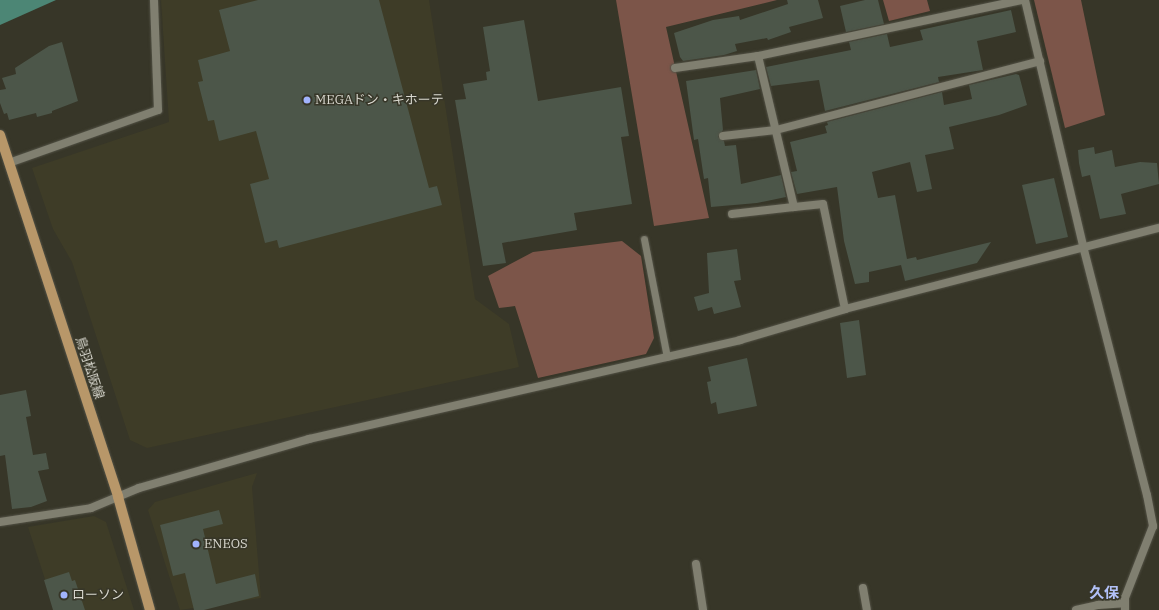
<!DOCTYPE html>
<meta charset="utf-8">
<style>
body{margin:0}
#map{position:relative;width:1159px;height:610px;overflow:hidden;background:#373628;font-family:"IBM Plex Serif","Noto Sans JP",serif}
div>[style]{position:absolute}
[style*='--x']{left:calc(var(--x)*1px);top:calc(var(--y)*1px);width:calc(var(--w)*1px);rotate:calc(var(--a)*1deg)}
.built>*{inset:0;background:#3e3c27}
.green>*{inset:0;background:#7c5549}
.water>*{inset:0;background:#4c8675}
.building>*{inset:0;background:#4c5649}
.roads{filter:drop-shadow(0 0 1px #535246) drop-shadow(0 0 1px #535246)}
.service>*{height:7px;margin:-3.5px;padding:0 3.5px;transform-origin:3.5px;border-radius:3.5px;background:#807f70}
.minor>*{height:8px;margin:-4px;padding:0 4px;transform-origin:4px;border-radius:4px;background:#807f70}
.tertiary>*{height:8px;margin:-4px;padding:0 4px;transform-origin:4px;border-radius:4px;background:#807f70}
.primary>*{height:10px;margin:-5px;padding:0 5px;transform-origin:5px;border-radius:5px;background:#b89769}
.dots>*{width:11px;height:11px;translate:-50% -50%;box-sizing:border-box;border:2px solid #373628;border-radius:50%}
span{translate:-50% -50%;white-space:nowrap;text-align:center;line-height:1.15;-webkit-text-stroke:3px #373628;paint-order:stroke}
.poi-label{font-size:13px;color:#d9d8cf}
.left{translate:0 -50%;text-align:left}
.street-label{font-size:13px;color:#d9d8cf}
.quarter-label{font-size:15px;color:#b2c1f8;font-weight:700}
</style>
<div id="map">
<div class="built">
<i style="clip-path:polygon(161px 0,429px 0,475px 299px,509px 324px,519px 367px,147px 448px,130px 440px,72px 262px,53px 229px,32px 168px,169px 122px)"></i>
<i style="clip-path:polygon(257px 473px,252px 487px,261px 598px,180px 610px,148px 510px,155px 502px)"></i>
<i style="clip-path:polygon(94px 516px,106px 522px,134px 610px,55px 610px,28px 527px)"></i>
</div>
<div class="green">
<i style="clip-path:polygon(616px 0,777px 0,666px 27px,709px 218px,654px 226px)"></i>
<i style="clip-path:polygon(883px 0,927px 0,930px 11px,889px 21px)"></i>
<i style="clip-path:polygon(1034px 0,1081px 0,1105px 115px,1065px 128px)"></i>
<i style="clip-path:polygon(622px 241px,641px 256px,654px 338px,646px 354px,538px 378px,515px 306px,499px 308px,488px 276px,533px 252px)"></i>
</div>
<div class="water">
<i style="clip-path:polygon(0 0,56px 0,0 25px)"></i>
</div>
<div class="building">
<i style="clip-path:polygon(258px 0,379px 0,429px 188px,437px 186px,442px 205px,279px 248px,277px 240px,265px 243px,250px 184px,269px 179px,256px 131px,219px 141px,214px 120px,208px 121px,198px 82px,203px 81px,198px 60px,230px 51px,219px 10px)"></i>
<i style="clip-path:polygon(787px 0,818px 0,823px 18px,789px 27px,791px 32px,768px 40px,767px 38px,735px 44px,737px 51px,724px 55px,683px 61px,680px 57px,674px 33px,713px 20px,739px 16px,740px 20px,788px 4px)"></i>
<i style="clip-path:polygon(865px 0,878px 0,884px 24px,846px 32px,840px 6px)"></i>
<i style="clip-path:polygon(1011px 10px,1016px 32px,977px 41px,983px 70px,938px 77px,939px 82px,825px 111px,819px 80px,771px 86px,766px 67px,851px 50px,849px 42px,887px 34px,890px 47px,923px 40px,920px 30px)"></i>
<i style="clip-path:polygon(524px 20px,538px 101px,621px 87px,629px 136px,621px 137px,632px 204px,574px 213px,577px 230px,502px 243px,506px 263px,483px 266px,455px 100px,466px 99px,463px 84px,487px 80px,486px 72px,490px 71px,483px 27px)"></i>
<i style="clip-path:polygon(62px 42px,78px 101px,52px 111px,52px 113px,37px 117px,36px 113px,9px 120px,7px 113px,4px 114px,0 103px,0 90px,6px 89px,2px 78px,16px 74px,15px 68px,49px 46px)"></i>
<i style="clip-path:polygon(756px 70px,760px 89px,720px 98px,723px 130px,718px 137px,724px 141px,725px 146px,736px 145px,741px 184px,781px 175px,786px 197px,757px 203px,711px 207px,708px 178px,704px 179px,698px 139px,694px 140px,686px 81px)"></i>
<i style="clip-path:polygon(1016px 74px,1019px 75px,1027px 105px,999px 115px,949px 127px,954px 149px,925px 155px,932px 189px,917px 192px,910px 162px,872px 172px,878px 198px,895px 195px,907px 259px,916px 257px,917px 260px,991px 242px,977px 263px,905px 281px,901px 265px,869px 272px,869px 282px,855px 284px,844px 241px,837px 187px,797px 194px,791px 172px,797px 171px,790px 142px,827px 133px,825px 126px,828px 125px,827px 122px,942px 92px,944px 105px,972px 99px,969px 85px)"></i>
<i style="clip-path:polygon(1094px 147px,1095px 154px,1112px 150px,1115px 167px,1140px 162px,1157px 163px,1159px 184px,1121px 194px,1126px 214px,1100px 219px,1090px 175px,1082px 177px,1079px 163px,1078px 150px)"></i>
<i style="clip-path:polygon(1054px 178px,1068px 237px,1036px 244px,1022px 185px)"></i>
<i style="clip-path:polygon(737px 249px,741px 280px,734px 281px,741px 307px,714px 314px,712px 307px,698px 311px,694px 297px,709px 293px,707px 253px)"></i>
<i style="clip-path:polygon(859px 320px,866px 375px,847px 378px,840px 323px)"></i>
<i style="clip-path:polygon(747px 358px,757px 406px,718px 414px,716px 402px,711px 404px,707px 382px,711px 381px,708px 367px)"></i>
<i style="clip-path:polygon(26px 390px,31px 416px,26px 417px,33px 455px,46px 453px,49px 469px,38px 471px,47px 501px,31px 507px,12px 509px,5px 455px,0 456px,0 395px)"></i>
<i style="clip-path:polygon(219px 510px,223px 524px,203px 529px,216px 584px,255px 574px,259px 596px,204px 610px,194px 610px,185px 573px,173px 576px,160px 525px)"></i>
<i style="clip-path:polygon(69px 572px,72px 581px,75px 580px,85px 610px,53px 610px,44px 580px)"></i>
</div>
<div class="roads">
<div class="service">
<i style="--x:644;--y:239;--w:120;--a:79"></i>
</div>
<div class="minor">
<i style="--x:1025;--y:0;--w:253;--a:76.7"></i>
<i style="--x:1083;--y:246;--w:257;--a:75.6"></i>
<i style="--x:1147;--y:495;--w:32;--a:79"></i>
<i style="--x:1153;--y:526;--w:77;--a:111.3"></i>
<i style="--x:1125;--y:598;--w:12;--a:90"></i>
<i style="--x:675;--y:68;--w:84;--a:-8.2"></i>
<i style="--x:723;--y:136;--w:53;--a:-6.5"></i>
<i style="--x:776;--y:130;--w:273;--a:-14.6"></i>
<i style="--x:9;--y:163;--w:158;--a:-19.6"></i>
<i style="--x:158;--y:110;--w:110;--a:-92.1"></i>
<i style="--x:732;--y:214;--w:62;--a:-6.4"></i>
<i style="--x:845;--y:309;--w:107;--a:-101.8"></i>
<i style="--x:823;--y:204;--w:29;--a:174"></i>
<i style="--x:794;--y:207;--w:155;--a:-103.4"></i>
<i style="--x:758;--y:56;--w:269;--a:-12"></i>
<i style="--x:696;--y:564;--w:47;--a:81.3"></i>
<i style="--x:863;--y:588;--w:22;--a:80"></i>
<i style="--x:1076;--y:610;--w:23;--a:-13"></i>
<i style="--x:1098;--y:605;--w:26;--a:-4"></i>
</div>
<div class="tertiary">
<i style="--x:0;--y:522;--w:92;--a:-8.7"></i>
<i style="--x:91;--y:508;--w:52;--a:-22.6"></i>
<i style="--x:139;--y:488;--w:177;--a:-16.1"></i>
<i style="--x:309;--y:439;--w:442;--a:-12.9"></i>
<i style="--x:740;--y:340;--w:109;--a:-16.4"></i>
<i style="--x:845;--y:309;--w:324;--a:-14.5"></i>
</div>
<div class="primary">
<i style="--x:0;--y:135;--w:381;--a:71.9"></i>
<i style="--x:118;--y:497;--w:117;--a:74.2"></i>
</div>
</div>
<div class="dots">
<i style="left:307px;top:100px;background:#a1b3fd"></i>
<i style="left:196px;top:544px;background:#a1b3fd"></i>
<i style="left:64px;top:595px;background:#a1b3fd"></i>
</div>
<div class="poi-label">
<span class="left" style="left:315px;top:100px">MEGAドン・キホーテ</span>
<span class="left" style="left:204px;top:544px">ENEOS</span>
<span class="left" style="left:72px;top:595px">ローソン</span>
</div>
<div class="street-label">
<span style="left:89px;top:368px;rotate:72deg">鳥羽松阪線</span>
</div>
<div class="quarter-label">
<span style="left:1104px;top:593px">久保</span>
</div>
</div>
